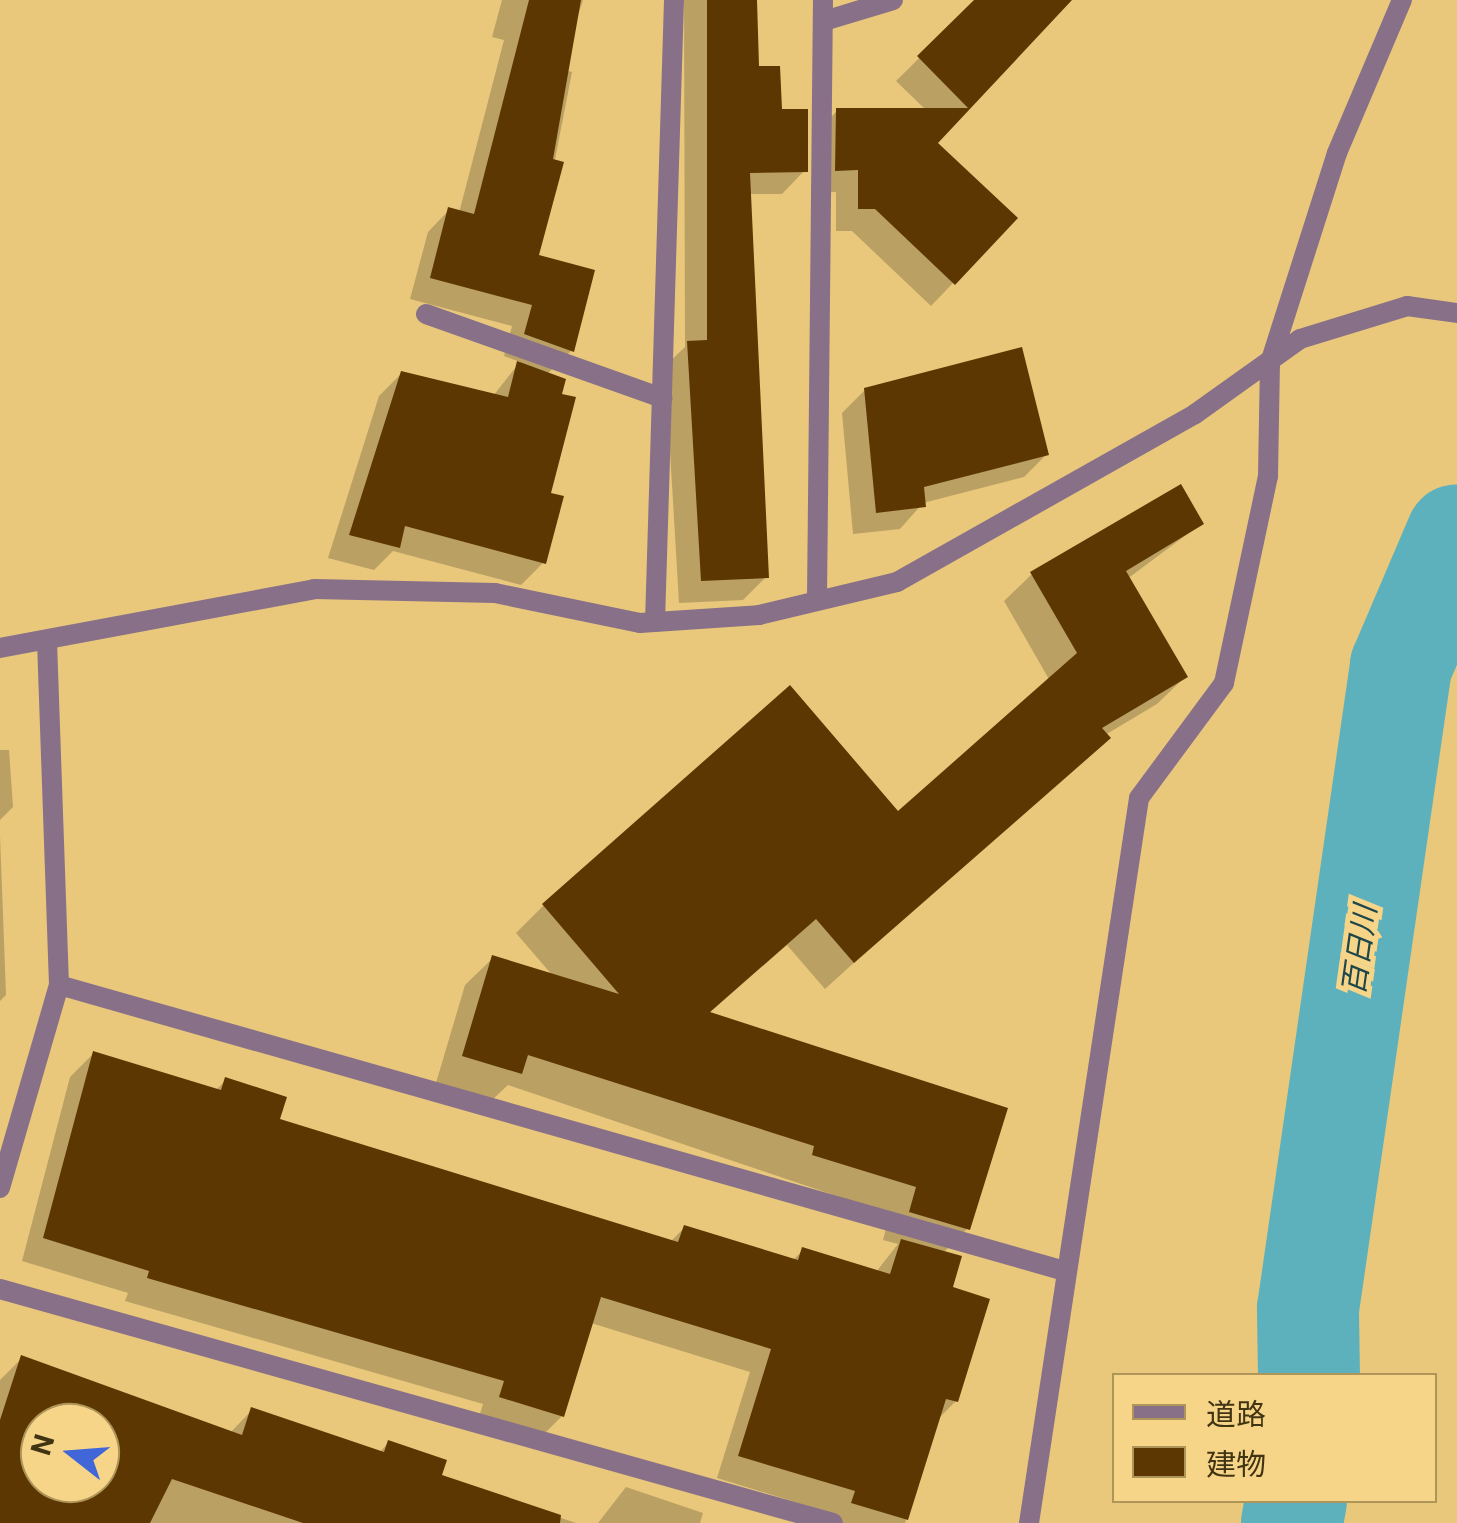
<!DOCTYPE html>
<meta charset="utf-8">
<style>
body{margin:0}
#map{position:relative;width:1457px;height:1523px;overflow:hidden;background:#e9c87c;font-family:Roboto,"Noto Sans JP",sans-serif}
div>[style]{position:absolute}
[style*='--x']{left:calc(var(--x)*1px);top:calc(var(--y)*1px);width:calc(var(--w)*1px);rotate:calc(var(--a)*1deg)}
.shadow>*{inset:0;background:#0003}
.river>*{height:102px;margin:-51px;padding:0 51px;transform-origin:51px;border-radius:51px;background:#5db1bc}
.building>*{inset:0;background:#5d3701}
.minor>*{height:20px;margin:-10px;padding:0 10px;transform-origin:10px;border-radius:10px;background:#887088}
.tertiary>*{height:20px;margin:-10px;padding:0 10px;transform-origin:10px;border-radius:10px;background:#887088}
span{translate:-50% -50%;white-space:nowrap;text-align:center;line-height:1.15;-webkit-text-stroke:10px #f7d588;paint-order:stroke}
.water-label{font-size:30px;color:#1e464b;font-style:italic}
.legend{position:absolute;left:1112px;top:1373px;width:325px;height:130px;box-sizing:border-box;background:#f7d588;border:2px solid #ae9559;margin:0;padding:12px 18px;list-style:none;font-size:30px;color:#413413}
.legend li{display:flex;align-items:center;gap:20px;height:50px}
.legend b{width:50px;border:2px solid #ae9559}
.north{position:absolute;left:20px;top:1403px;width:100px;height:100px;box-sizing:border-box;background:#f7d588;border:2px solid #ae9559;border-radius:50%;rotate:287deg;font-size:28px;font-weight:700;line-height:40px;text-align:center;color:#413413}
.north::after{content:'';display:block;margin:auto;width:35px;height:45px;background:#4166d8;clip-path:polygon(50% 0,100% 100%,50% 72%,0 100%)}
</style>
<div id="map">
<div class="shadow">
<i style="clip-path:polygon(502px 0,583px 0,561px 69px,572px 72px,536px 257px,571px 351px,547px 374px,544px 562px,521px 585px,393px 551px,374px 570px,328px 558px,379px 396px,402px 373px,493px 396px,520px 362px,504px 356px,512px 326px,410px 299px,428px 232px,449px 210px,459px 213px,504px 40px,492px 37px)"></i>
<i style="clip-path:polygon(684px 0,755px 0,757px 69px,805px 170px,782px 194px,749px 194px,766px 577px,743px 600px,679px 603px,665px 366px,685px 347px)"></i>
<i style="clip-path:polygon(978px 0,1068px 0,935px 143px,953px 283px,931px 306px,852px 231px,836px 231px,836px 192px,813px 193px,814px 134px,837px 111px,926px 110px,896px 81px)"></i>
<i style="clip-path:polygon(865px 390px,1047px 454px,1024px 477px,923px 503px,900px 529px,853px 534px,842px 413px)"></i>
<i style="clip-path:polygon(1201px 524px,1127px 579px,1185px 677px,1157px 704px,1105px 735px,825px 989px,787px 945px,708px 1014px,968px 1228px,943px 1253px,956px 1401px,936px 1421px,905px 1523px,831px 1523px,834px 1514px,717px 1478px,750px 1372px,591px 1323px,562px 1416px,539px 1439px,478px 1420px,483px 1404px,125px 1301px,128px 1293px,22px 1261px,70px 1077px,93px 1054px,215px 1091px,226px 1080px,277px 1120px,670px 1242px,684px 1228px,792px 1261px,803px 1250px,876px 1272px,898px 1244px,883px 1240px,890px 1214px,508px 1085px,492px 1100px,436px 1083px,465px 985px,493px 958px,553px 976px,516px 933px,543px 906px,898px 814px,1050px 681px,1004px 601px,1032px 574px)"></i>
<i style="clip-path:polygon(0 750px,9px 750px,13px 807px,0 820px)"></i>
<i style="clip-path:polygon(0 835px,6px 995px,0 1001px)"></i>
<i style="clip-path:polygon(evenodd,22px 1358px,230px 1433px,252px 1410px,379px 1453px,388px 1443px,439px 1476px,576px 1523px,0 1523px,0 1380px,22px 1358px,40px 1423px,100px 1423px,100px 1483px,40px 1483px,40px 1423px)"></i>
<i style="clip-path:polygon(626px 1487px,703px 1513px,700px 1523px,598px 1523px)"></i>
</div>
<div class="river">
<i style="--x:1309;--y:1376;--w:67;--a:-90.9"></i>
<i style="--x:1308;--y:1309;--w:650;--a:-81.77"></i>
<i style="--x:1401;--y:666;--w:142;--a:-66.9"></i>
<i style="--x:1292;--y:1523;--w:23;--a:-80"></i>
</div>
<div class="building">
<i style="clip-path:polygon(529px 0,581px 0,553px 159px,564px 162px,539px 255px,595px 270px,574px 352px,524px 334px,532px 305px,430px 278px,448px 207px,474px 214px)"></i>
<i style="clip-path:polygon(707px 0,757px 0,759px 66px,780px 66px,782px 109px,808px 109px,808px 172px,750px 173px,769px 578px,701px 581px,687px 341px,707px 340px)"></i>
<i style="clip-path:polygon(974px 0,1072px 0,938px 143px,1018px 218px,955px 285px,875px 209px,858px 209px,858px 170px,835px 171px,836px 108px,968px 108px,917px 56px)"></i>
<i style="clip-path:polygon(1022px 347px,1049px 455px,924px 487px,926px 507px,876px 513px,864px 388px)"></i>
<i style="clip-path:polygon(517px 361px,566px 379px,562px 394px,576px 397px,551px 493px,564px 496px,546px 564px,405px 526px,400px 548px,349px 535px,401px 371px,508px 397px)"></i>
<i style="clip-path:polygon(1181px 484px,1204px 524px,1126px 571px,1188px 677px,1102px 728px,1111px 738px,854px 963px,816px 919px,710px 1012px,1008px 1108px,970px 1230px,909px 1212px,916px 1187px,812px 1155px,814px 1146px,528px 1055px,522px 1074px,462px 1056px,492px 955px,619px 994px,542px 904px,790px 685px,898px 811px,1077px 653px,1030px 572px)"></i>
<i style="clip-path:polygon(93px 1051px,221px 1090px,225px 1077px,287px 1097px,280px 1119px,678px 1242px,684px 1225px,798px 1260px,802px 1247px,890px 1274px,901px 1239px,962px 1256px,953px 1287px,990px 1299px,958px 1402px,946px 1399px,908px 1520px,851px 1503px,855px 1491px,738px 1456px,771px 1349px,601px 1297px,564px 1417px,499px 1397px,504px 1381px,147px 1278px,149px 1271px,43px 1238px)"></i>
<i style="clip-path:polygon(evenodd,21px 1355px,242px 1435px,251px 1407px,384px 1452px,388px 1440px,447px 1460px,442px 1475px,561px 1515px,560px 1523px,303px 1523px,172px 1479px,150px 1523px,0 1523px,0 1420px,21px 1355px,40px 1423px,100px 1423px,100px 1483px,40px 1483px,40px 1423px)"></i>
</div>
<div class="minor">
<i style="--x:824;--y:21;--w:72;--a:-16.9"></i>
<i style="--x:426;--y:314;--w:251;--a:19.6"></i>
<i style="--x:817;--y:600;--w:600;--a:-89.43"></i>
<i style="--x:655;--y:622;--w:622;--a:-88.25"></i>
<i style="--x:59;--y:985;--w:1046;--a:15.87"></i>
<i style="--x:0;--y:1188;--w:211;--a:-73.8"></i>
<i style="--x:59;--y:985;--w:344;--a:-92"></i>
<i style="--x:0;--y:1289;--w:865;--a:15.69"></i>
<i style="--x:1029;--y:1523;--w:733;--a:-81.37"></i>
<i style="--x:1139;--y:798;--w:143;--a:-53.5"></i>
<i style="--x:1224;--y:683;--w:212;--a:-78"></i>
<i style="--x:1268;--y:476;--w:113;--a:-89"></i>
<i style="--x:1270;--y:363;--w:220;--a:-72.3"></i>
<i style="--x:1337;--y:153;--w:166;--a:-67"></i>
</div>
<div class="tertiary">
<i style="--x:0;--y:648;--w:319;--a:-10.6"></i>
<i style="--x:314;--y:589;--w:181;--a:1.3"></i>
<i style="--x:495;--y:593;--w:148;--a:11.7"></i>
<i style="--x:640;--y:623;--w:119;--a:-3.8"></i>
<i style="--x:759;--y:615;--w:142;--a:-13.4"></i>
<i style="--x:897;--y:582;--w:342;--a:-29.4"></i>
<i style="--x:1195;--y:414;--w:129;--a:-35.5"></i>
<i style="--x:1300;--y:339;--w:112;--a:-17.1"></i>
<i style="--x:1407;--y:306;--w:50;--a:8"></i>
</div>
<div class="water-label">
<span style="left:1360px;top:950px;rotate:-82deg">百日川</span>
</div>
<ul class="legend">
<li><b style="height:12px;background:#887088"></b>道路</li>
<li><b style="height:28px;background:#5d3701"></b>建物</li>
</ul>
<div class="north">N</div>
</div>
